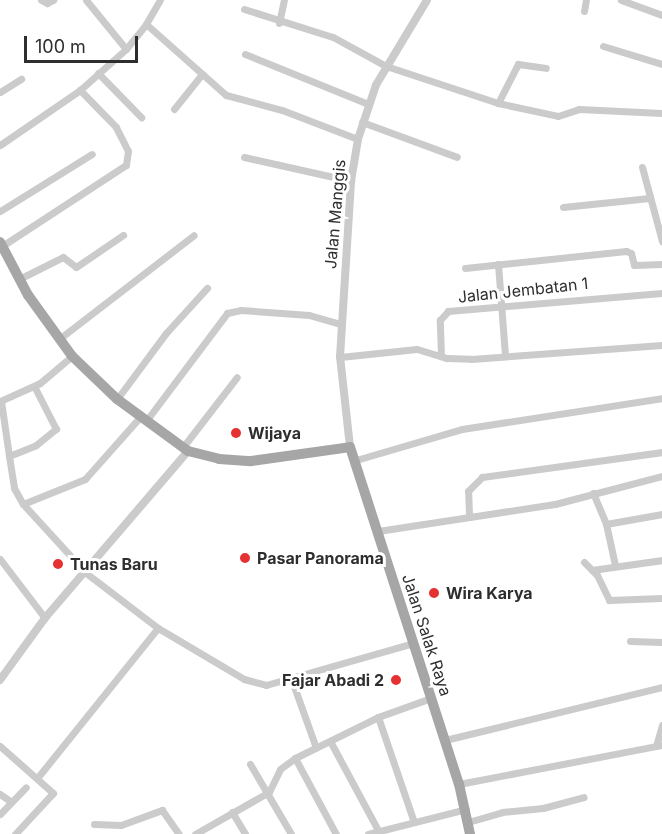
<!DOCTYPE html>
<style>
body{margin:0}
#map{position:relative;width:662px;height:834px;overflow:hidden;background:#fff;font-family:Inter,sans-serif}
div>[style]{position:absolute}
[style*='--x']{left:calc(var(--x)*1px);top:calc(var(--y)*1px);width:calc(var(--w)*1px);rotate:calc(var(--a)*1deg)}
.minor>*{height:7px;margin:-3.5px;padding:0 3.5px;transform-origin:3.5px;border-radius:3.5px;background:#cbcbcb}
.tertiary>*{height:8px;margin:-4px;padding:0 4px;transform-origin:4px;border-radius:4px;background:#cbcbcb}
.primary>*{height:10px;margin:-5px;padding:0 5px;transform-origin:5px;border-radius:5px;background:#a6a6a6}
.dots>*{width:16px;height:16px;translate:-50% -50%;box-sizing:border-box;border:3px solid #fff;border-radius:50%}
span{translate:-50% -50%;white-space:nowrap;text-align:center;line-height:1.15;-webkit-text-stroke:6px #fff;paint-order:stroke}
.street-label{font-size:16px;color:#2e2e2e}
.poi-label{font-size:16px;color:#2e2e2e;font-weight:700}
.left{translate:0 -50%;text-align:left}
.right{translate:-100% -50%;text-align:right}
.scale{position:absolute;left:24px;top:36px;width:114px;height:27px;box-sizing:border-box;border:3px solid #2e2e2e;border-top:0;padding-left:8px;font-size:18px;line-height:21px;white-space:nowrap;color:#2e2e2e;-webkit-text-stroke:4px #fff;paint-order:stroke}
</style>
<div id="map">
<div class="minor">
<i style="--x:41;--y:0;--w:7;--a:27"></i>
<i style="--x:47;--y:3;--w:7;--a:-27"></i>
<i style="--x:86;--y:0;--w:63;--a:50.8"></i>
<i style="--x:621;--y:0;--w:44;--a:20.1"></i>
<i style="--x:244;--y:9;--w:93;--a:17.5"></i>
<i style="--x:333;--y:37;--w:60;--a:28.7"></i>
<i style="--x:386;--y:66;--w:118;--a:18.3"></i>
<i style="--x:498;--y:103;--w:61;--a:12.2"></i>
<i style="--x:558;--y:116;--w:22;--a:-18"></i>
<i style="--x:579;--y:109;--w:83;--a:2.8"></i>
<i style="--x:584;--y:11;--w:11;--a:-80"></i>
<i style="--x:279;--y:23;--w:24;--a:-78"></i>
<i style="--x:146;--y:24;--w:28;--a:-60"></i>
<i style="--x:603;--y:46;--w:62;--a:17"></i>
<i style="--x:245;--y:54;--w:133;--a:22.1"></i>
<i style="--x:98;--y:73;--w:62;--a:45.7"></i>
<i style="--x:0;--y:92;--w:25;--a:-32"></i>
<i style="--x:498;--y:103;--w:44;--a:-62.9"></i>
<i style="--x:518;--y:64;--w:28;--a:8"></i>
<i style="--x:174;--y:109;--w:45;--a:-51.3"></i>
<i style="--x:362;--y:122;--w:101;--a:20.2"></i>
<i style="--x:0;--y:145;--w:97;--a:-34.5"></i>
<i style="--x:80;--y:90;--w:62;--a:-41.7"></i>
<i style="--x:126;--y:49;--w:32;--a:-51"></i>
<i style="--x:146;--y:24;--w:107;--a:41.6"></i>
<i style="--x:226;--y:95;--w:58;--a:15"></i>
<i style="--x:282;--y:110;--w:81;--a:20.9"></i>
<i style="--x:244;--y:157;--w:110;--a:12.6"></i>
<i style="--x:642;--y:167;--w:77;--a:74.9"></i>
<i style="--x:563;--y:207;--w:87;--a:-5.9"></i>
<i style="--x:0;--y:211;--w:108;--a:-31.8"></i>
<i style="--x:2;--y:246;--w:148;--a:-33.2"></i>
<i style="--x:126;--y:165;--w:14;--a:-82"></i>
<i style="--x:128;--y:151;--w:27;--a:-117"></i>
<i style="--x:116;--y:127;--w:52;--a:-134.2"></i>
<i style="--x:498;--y:264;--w:91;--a:85.6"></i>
<i style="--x:465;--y:268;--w:162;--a:-6"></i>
<i style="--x:626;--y:251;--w:5;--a:22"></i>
<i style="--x:631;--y:253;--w:12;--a:76"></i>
<i style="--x:634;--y:265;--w:28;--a:-2"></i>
<i style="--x:19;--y:279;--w:49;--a:-26.6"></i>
<i style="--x:63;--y:257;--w:16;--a:38"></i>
<i style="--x:76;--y:267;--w:57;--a:-34.2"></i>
<i style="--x:59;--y:339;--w:170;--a:-37.6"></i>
<i style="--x:441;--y:356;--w:36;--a:-92"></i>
<i style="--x:440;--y:320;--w:12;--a:-48"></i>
<i style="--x:448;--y:311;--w:215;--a:-4.8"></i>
<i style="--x:340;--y:357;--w:77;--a:-5.9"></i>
<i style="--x:417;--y:349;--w:31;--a:17"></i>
<i style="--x:447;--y:358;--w:24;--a:2"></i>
<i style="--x:471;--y:359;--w:192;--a:-4.2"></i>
<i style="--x:117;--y:399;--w:82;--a:-53.4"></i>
<i style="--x:166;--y:333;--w:61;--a:-47.7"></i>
<i style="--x:0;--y:401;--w:44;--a:-24.2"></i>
<i style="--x:40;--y:383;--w:42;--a:-40.2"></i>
<i style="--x:1;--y:401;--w:56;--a:81.7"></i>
<i style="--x:9;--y:456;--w:29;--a:-22"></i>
<i style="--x:36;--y:445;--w:26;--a:-39"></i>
<i style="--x:56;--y:429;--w:48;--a:-117.1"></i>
<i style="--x:146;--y:421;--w:135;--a:-53.1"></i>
<i style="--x:227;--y:313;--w:14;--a:-12"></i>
<i style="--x:241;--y:310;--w:68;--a:4.2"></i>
<i style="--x:309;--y:315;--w:33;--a:16"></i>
<i style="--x:183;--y:447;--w:88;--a:-52.4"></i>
<i style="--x:9;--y:456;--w:32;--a:81"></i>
<i style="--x:14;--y:488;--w:18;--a:61"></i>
<i style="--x:23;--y:504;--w:93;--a:47.6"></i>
<i style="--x:86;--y:573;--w:91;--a:37.4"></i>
<i style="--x:158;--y:628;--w:100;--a:30.7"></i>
<i style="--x:244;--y:679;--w:23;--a:15"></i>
<i style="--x:266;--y:685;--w:153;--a:-15.9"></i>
<i style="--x:356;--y:460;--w:110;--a:-16.3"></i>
<i style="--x:462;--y:429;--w:202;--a:-8.8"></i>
<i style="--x:593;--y:493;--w:34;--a:67"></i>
<i style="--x:606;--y:524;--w:42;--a:77.6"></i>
<i style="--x:23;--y:504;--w:67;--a:-22"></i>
<i style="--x:85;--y:479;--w:83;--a:-48.4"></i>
<i style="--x:469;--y:515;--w:24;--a:-92"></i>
<i style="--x:468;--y:491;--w:20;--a:-45"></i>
<i style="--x:482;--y:477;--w:182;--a:-7.9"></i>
<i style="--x:606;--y:524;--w:57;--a:-10.1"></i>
<i style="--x:378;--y:531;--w:179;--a:-8.7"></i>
<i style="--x:555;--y:504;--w:111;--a:-14.7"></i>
<i style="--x:0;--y:559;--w:74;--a:52.7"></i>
<i style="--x:584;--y:562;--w:18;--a:45"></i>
<i style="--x:597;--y:575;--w:28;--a:64"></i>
<i style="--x:609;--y:600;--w:53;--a:-2.2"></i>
<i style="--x:592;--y:570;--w:71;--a:-8.1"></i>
<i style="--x:630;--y:641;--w:32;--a:2"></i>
<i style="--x:291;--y:678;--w:74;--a:70.3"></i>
<i style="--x:378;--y:717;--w:111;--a:71.1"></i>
<i style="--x:445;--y:740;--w:223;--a:-13.7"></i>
<i style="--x:330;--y:741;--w:106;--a:61.7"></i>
<i style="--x:0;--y:746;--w:71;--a:41.6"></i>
<i style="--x:53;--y:793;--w:56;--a:132.8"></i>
<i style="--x:656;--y:746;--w:22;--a:-74"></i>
<i style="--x:295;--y:758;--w:86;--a:61.7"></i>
<i style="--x:250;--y:764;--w:81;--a:59.6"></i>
<i style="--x:38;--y:777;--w:191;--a:-51.2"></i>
<i style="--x:459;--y:784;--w:207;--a:-10.9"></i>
<i style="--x:0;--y:794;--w:12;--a:35"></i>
<i style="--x:232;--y:812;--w:26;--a:59"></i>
<i style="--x:0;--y:814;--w:37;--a:-46"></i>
<i style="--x:468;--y:822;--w:35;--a:-16"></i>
<i style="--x:502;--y:812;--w:41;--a:-5.6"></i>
<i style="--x:543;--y:808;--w:42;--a:-15"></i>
<i style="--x:94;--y:824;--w:27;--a:2"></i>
<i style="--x:121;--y:825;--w:44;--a:-20.1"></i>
<i style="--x:162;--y:810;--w:29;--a:55"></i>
<i style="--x:195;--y:834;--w:85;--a:-29.6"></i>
<i style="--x:269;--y:792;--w:25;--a:-64"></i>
<i style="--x:280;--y:769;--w:19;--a:-36"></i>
<i style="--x:295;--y:758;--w:93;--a:-26.3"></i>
<i style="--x:378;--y:717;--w:56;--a:-19.7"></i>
<i style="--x:368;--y:834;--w:101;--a:-14.3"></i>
</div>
<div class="tertiary">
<i style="--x:350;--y:447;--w:91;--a:-96.3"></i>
<i style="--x:340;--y:357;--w:176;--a:-86.4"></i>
<i style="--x:351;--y:181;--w:43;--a:-80.5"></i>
<i style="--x:358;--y:139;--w:57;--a:-71.6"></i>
<i style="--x:376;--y:85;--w:99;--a:-59"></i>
<i style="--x:0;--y:680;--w:77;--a:-54"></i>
<i style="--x:45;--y:618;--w:220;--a:-49.4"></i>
</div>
<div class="primary">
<i style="--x:0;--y:242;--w:60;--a:62.2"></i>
<i style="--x:28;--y:295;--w:75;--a:54.2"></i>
<i style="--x:72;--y:356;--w:62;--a:43.7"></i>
<i style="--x:117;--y:399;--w:88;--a:36.2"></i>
<i style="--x:188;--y:451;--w:32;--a:14"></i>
<i style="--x:219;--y:459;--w:32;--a:4"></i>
<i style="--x:251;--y:461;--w:100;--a:-8"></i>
<i style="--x:350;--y:447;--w:354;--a:72.1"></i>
<i style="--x:459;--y:784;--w:51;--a:77.6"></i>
</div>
<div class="dots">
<i style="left:236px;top:433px;background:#e53131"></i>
<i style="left:245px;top:558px;background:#e53131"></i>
<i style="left:58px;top:564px;background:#e53131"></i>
<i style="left:434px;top:593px;background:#e53131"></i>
<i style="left:396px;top:680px;background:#e53131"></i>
</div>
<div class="street-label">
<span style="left:335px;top:214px;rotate:-85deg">Jalan Manggis</span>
<span style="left:523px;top:290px;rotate:-6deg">Jalan Jembatan 1</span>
<span style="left:427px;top:635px;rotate:72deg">Jalan Salak Raya</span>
</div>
<div class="poi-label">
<span class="left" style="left:248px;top:433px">Wijaya</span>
<span class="left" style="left:257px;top:558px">Pasar Panorama</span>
<span class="left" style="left:70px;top:564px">Tunas Baru</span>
<span class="left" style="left:446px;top:593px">Wira Karya</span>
<span class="right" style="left:384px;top:680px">Fajar Abadi 2</span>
</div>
<div class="scale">100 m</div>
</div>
